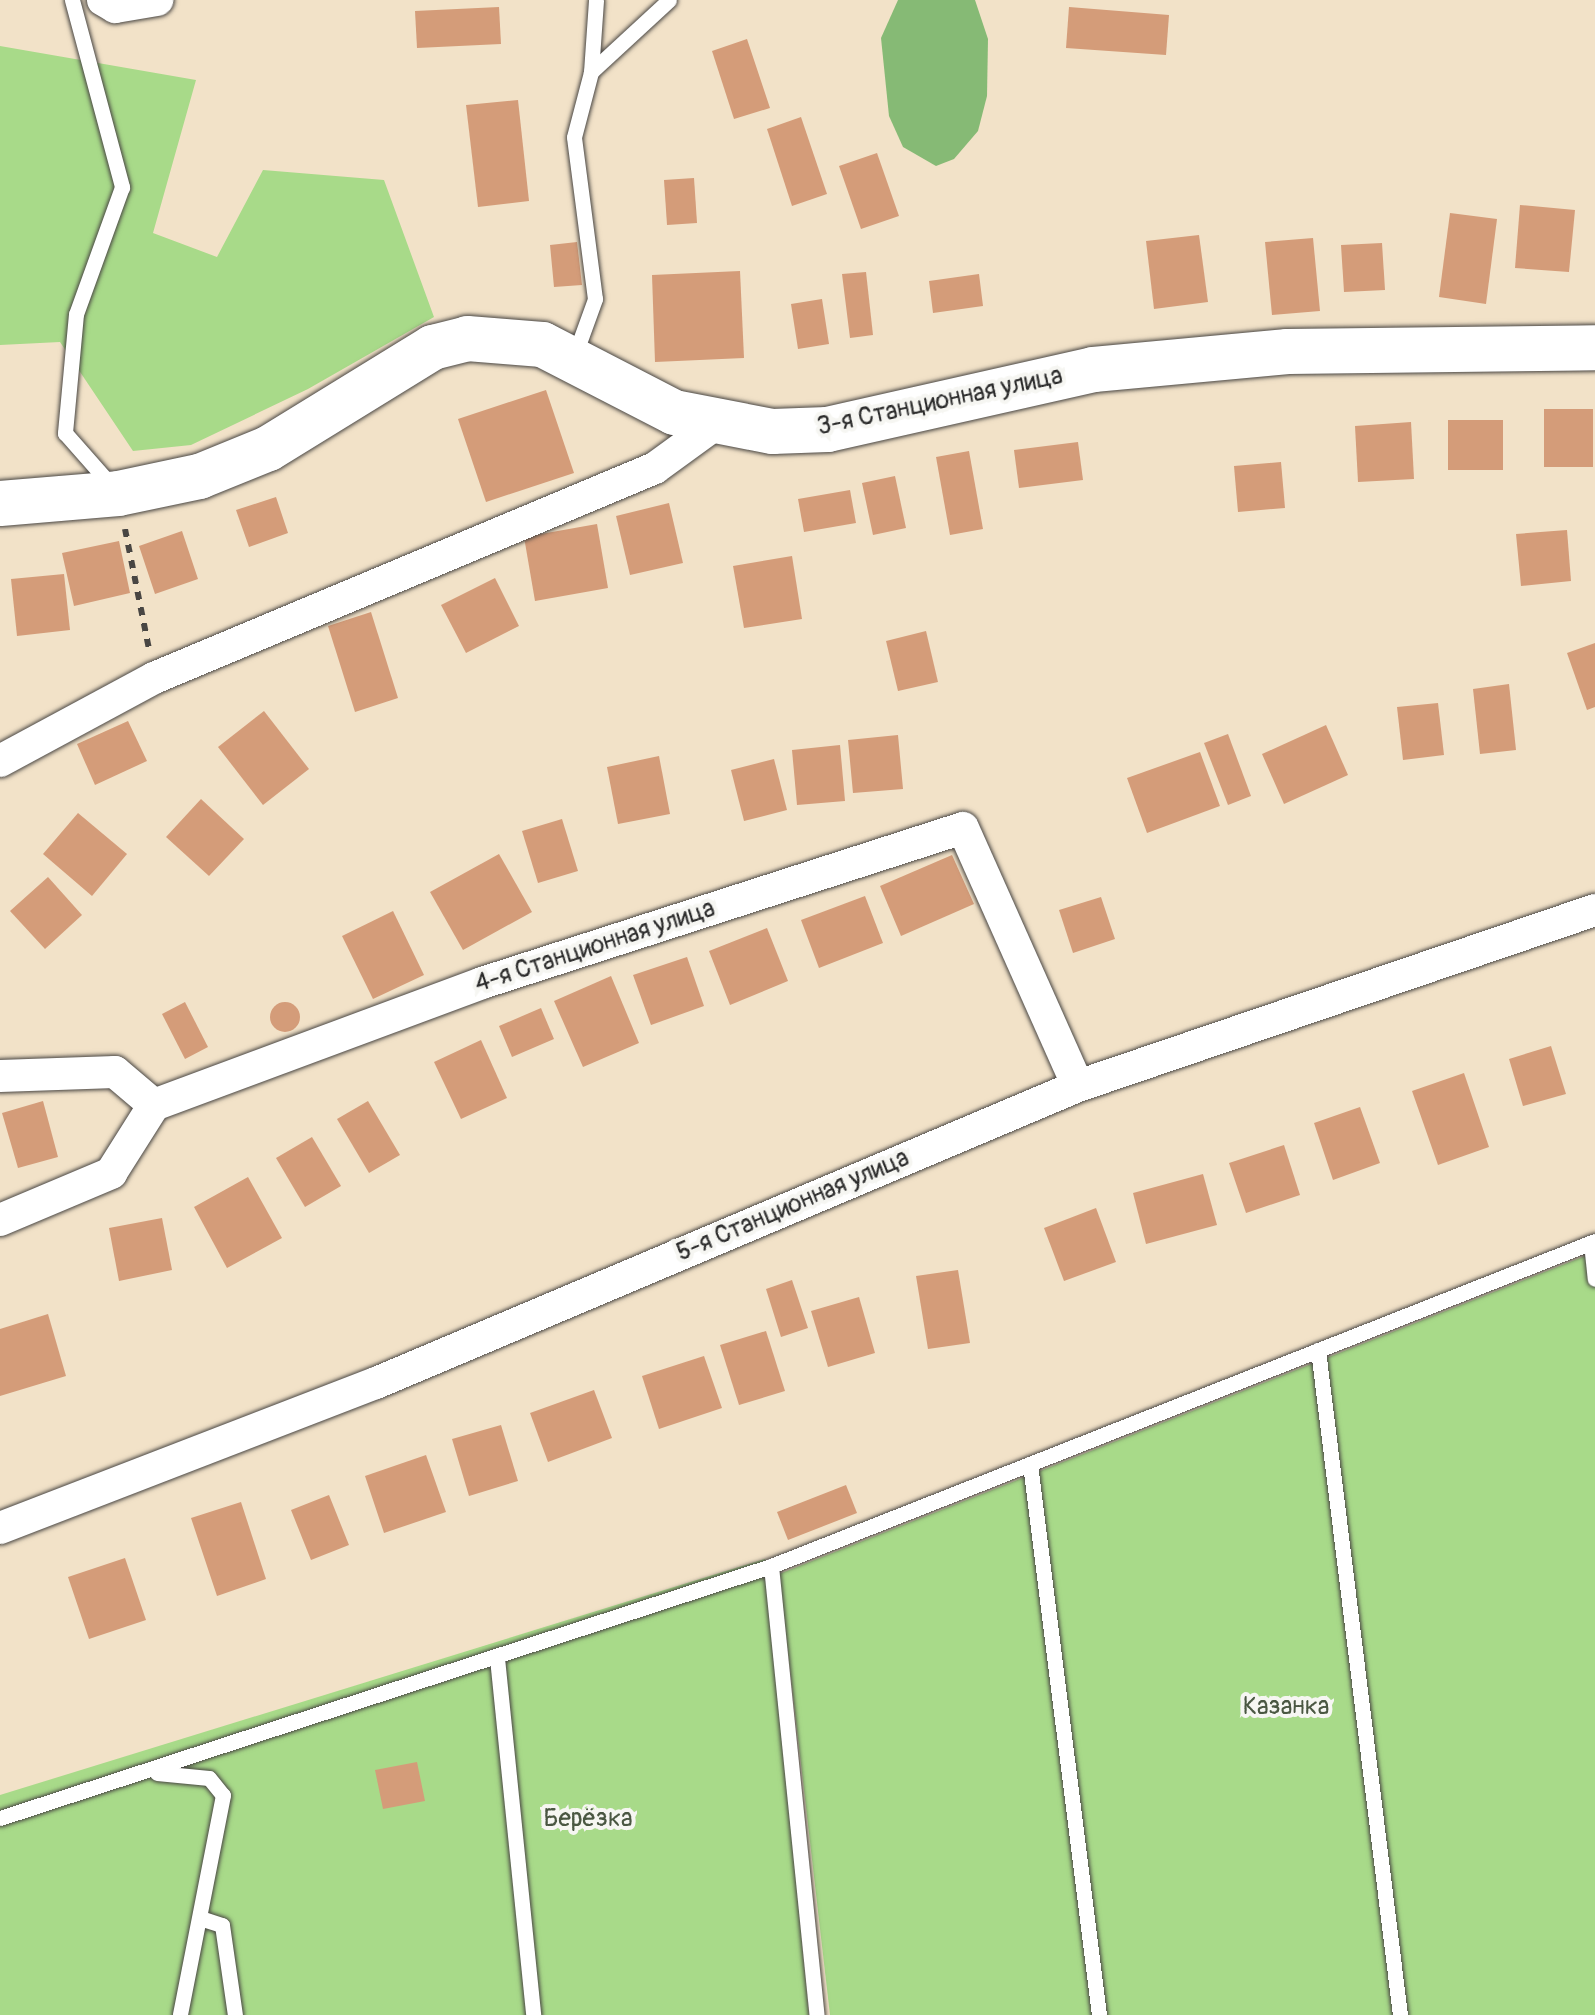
<!DOCTYPE html>
<meta charset="utf-8">
<style>
body{margin:0}
#map{position:relative;width:1595px;height:2015px;overflow:hidden;background:#f2e2c8;font-family:Pangolin,sans-serif}
div>[style]{position:absolute}
[style*='--x']{left:calc(var(--x)*1px);top:calc(var(--y)*1px);width:calc(var(--w)*1px);rotate:calc(var(--a)*1deg)}
.green>*{inset:0;background:#a8da89}
.forest>*{inset:0;background:#86ba75}
.building>*{inset:0;background:#d49c79}
.round{border-radius:50%}
.path>*{height:6px;margin-top:-3px;transform-origin:0;background:repeating-linear-gradient(90deg,#494643 0 8px,transparent 0 16px)}
.roads{filter:drop-shadow(0 0 2px #494643) drop-shadow(0 0 2px #494643)}
.lane>*{height:15px;margin:-7.5px;padding:0 7.5px;transform-origin:7.5px;border-radius:7.5px;background:#fff}
.street>*{height:32px;margin:-16px;padding:0 16px;transform-origin:16px;border-radius:16px;background:#fff}
.secondary>*{height:45px;margin:-22.5px;padding:0 22.5px;transform-origin:22.5px;border-radius:22.5px;background:#fff}
span{translate:-50% -50%;white-space:nowrap;text-align:center;line-height:1.15;-webkit-text-stroke:8px #f6f6f2;paint-order:stroke}
.street-label{font-size:25px;color:#2b2b2b}
.park-label{font-size:25px;color:#4a5742}
</style>
<div id="map">
<div class="green">
<i style="clip-path:polygon(0 46px,196px 80px,153px 233px,217px 257px,263px 170px,384px 180px,434px 317px,308px 389px,191px 445px,133px 451px,60px 342px,0 345px)"></i>
<i style="clip-path:polygon(1595px 1252px,1595px 2015px,830px 2015px,779px 1574px)"></i>
<i style="clip-path:polygon(765px 1559px,809px 2015px,0 2015px,0 1795px)"></i>
</div>
<div class="forest">
<i style="clip-path:polygon(898px 0,975px 0,988px 39px,987px 96px,978px 131px,954px 159px,936px 166px,903px 147px,889px 116px,881px 38px)"></i>
</div>
<div class="building">
<i style="clip-path:polygon(499px 7px,501px 44px,417px 48px,415px 11px)"></i>
<i style="clip-path:polygon(1069px 7px,1169px 15px,1166px 55px,1066px 48px)"></i>
<i style="clip-path:polygon(747px 39px,770px 108px,734px 119px,712px 51px)"></i>
<i style="clip-path:polygon(518px 100px,529px 201px,478px 207px,466px 105px)"></i>
<i style="clip-path:polygon(801px 117px,827px 194px,792px 206px,767px 129px)"></i>
<i style="clip-path:polygon(877px 153px,899px 216px,861px 229px,839px 166px)"></i>
<i style="clip-path:polygon(694px 178px,697px 223px,667px 225px,664px 180px)"></i>
<i style="clip-path:polygon(1520px 205px,1575px 210px,1569px 272px,1515px 268px)"></i>
<i style="clip-path:polygon(1450px 213px,1497px 219px,1486px 304px,1439px 297px)"></i>
<i style="clip-path:polygon(1199px 235px,1208px 302px,1154px 309px,1146px 241px)"></i>
<i style="clip-path:polygon(1313px 238px,1320px 311px,1272px 315px,1265px 242px)"></i>
<i style="clip-path:polygon(577px 242px,582px 285px,554px 287px,550px 245px)"></i>
<i style="clip-path:polygon(1382px 243px,1385px 290px,1344px 292px,1341px 245px)"></i>
<i style="clip-path:polygon(740px 271px,744px 358px,655px 362px,652px 275px)"></i>
<i style="clip-path:polygon(866px 272px,873px 335px,850px 338px,842px 274px)"></i>
<i style="clip-path:polygon(979px 274px,983px 306px,933px 313px,929px 281px)"></i>
<i style="clip-path:polygon(822px 299px,829px 344px,798px 349px,791px 304px)"></i>
<i style="clip-path:polygon(546px 390px,574px 473px,486px 502px,458px 419px)"></i>
<i style="clip-path:polygon(1544px 409px,1593px 409px,1593px 467px,1544px 467px)"></i>
<i style="clip-path:polygon(1448px 420px,1503px 420px,1503px 470px,1448px 470px)"></i>
<i style="clip-path:polygon(1411px 422px,1414px 479px,1358px 482px,1355px 426px)"></i>
<i style="clip-path:polygon(1078px 442px,1083px 480px,1019px 488px,1014px 450px)"></i>
<i style="clip-path:polygon(969px 451px,983px 529px,950px 535px,936px 457px)"></i>
<i style="clip-path:polygon(1281px 462px,1285px 508px,1238px 512px,1234px 466px)"></i>
<i style="clip-path:polygon(895px 476px,906px 528px,873px 535px,862px 483px)"></i>
<i style="clip-path:polygon(850px 490px,856px 523px,804px 532px,798px 499px)"></i>
<i style="clip-path:polygon(276px 497px,288px 533px,249px 547px,236px 510px)"></i>
<i style="clip-path:polygon(669px 503px,683px 563px,630px 575px,616px 516px)"></i>
<i style="clip-path:polygon(597px 524px,608px 588px,535px 601px,524px 537px)"></i>
<i style="clip-path:polygon(1567px 530px,1571px 581px,1521px 586px,1516px 534px)"></i>
<i style="clip-path:polygon(182px 531px,198px 579px,155px 594px,139px 546px)"></i>
<i style="clip-path:polygon(119px 541px,130px 593px,74px 606px,62px 553px)"></i>
<i style="clip-path:polygon(792px 556px,802px 619px,744px 628px,733px 566px)"></i>
<i style="clip-path:polygon(64px 574px,70px 630px,17px 636px,11px 579px)"></i>
<i style="clip-path:polygon(495px 578px,519px 626px,466px 653px,441px 605px)"></i>
<i style="clip-path:polygon(371px 612px,398px 698px,355px 712px,328px 626px)"></i>
<i style="clip-path:polygon(926px 631px,938px 682px,898px 691px,886px 641px)"></i>
<i style="clip-path:polygon(1595px 643px,1595px 707px,1587px 710px,1567px 653px)"></i>
<i style="clip-path:polygon(1509px 684px,1516px 750px,1480px 754px,1473px 689px)"></i>
<i style="clip-path:polygon(1438px 703px,1444px 755px,1403px 760px,1397px 707px)"></i>
<i style="clip-path:polygon(264px 711px,309px 769px,263px 805px,218px 747px)"></i>
<i style="clip-path:polygon(128px 721px,147px 761px,95px 785px,77px 744px)"></i>
<i style="clip-path:polygon(1326px 725px,1348px 775px,1284px 804px,1262px 754px)"></i>
<i style="clip-path:polygon(1228px 734px,1251px 796px,1228px 805px,1204px 743px)"></i>
<i style="clip-path:polygon(898px 735px,903px 789px,853px 793px,848px 740px)"></i>
<i style="clip-path:polygon(840px 745px,845px 801px,797px 805px,792px 750px)"></i>
<i style="clip-path:polygon(1200px 752px,1220px 806px,1147px 833px,1127px 778px)"></i>
<i style="clip-path:polygon(659px 756px,670px 814px,618px 824px,607px 767px)"></i>
<i style="clip-path:polygon(774px 759px,787px 810px,744px 821px,731px 770px)"></i>
<i style="clip-path:polygon(201px 799px,244px 839px,209px 876px,166px 837px)"></i>
<i style="clip-path:polygon(78px 813px,127px 854px,92px 896px,43px 854px)"></i>
<i style="clip-path:polygon(562px 819px,578px 871px,538px 883px,522px 831px)"></i>
<i style="clip-path:polygon(499px 854px,532px 912px,463px 950px,430px 892px)"></i>
<i style="clip-path:polygon(952px 855px,974px 904px,901px 936px,880px 886px)"></i>
<i style="clip-path:polygon(48px 877px,82px 915px,45px 949px,10px 911px)"></i>
<i style="clip-path:polygon(865px 896px,883px 943px,819px 968px,801px 920px)"></i>
<i style="clip-path:polygon(1101px 897px,1115px 939px,1073px 953px,1059px 910px)"></i>
<i style="clip-path:polygon(393px 911px,424px 975px,373px 999px,342px 936px)"></i>
<i style="clip-path:polygon(767px 928px,788px 981px,730px 1005px,709px 951px)"></i>
<i style="clip-path:polygon(687px 957px,704px 1006px,651px 1025px,633px 975px)"></i>
<i style="clip-path:polygon(611px 976px,639px 1043px,583px 1067px,554px 1001px)"></i>
<i class="round" style="left:270px;top:1002px;width:30px;height:30px"></i>
<i style="clip-path:polygon(185px 1002px,208px 1047px,185px 1059px,162px 1014px)"></i>
<i style="clip-path:polygon(541px 1008px,554px 1039px,512px 1057px,499px 1026px)"></i>
<i style="clip-path:polygon(481px 1040px,507px 1098px,461px 1119px,434px 1062px)"></i>
<i style="clip-path:polygon(1551px 1046px,1566px 1094px,1523px 1106px,1509px 1059px)"></i>
<i style="clip-path:polygon(1464px 1073px,1489px 1147px,1438px 1165px,1412px 1091px)"></i>
<i style="clip-path:polygon(43px 1101px,58px 1157px,18px 1168px,2px 1113px)"></i>
<i style="clip-path:polygon(368px 1101px,400px 1155px,369px 1173px,337px 1119px)"></i>
<i style="clip-path:polygon(1360px 1107px,1380px 1163px,1333px 1180px,1314px 1123px)"></i>
<i style="clip-path:polygon(312px 1137px,341px 1186px,305px 1207px,276px 1158px)"></i>
<i style="clip-path:polygon(1284px 1145px,1300px 1195px,1246px 1213px,1229px 1163px)"></i>
<i style="clip-path:polygon(1203px 1174px,1217px 1225px,1146px 1244px,1133px 1193px)"></i>
<i style="clip-path:polygon(248px 1177px,282px 1238px,227px 1268px,194px 1207px)"></i>
<i style="clip-path:polygon(1096px 1208px,1116px 1262px,1064px 1281px,1044px 1228px)"></i>
<i style="clip-path:polygon(162px 1218px,172px 1270px,119px 1281px,109px 1228px)"></i>
<i style="clip-path:polygon(958px 1270px,970px 1343px,928px 1349px,916px 1276px)"></i>
<i style="clip-path:polygon(792px 1280px,808px 1328px,781px 1337px,766px 1289px)"></i>
<i style="clip-path:polygon(859px 1297px,875px 1353px,828px 1367px,811px 1311px)"></i>
<i style="clip-path:polygon(48px 1314px,66px 1376px,0 1396px,0 1329px)"></i>
<i style="clip-path:polygon(766px 1331px,785px 1391px,739px 1405px,720px 1345px)"></i>
<i style="clip-path:polygon(704px 1356px,722px 1408px,659px 1429px,642px 1376px)"></i>
<i style="clip-path:polygon(594px 1390px,612px 1438px,548px 1462px,530px 1413px)"></i>
<i style="clip-path:polygon(501px 1425px,518px 1481px,469px 1496px,452px 1439px)"></i>
<i style="clip-path:polygon(426px 1455px,446px 1512px,384px 1533px,365px 1476px)"></i>
<i style="clip-path:polygon(846px 1485px,857px 1513px,788px 1540px,777px 1512px)"></i>
<i style="clip-path:polygon(329px 1495px,349px 1545px,311px 1560px,291px 1510px)"></i>
<i style="clip-path:polygon(241px 1502px,266px 1579px,217px 1596px,191px 1518px)"></i>
<i style="clip-path:polygon(125px 1558px,146px 1620px,89px 1639px,68px 1577px)"></i>
<i style="clip-path:polygon(417px 1762px,425px 1801px,383px 1809px,375px 1770px)"></i>
</div>
<div class="path">
<i style="--x:125;--y:529;--w:122;--a:78.7"></i>
</div>
<div class="roads">
<div class="lane">
<i style="--x:72;--y:0;--w:194;--a:75"></i>
<i style="--x:122;--y:187;--w:135;--a:109.9"></i>
<i style="--x:76;--y:314;--w:120;--a:95.3"></i>
<i style="--x:65;--y:433;--w:68;--a:48.6"></i>
<i style="--x:591;--y:72;--w:106;--a:-42.7"></i>
<i style="--x:574;--y:357;--w:62;--a:-70.1"></i>
<i style="--x:595;--y:299;--w:163;--a:-97.4"></i>
<i style="--x:574;--y:137;--w:67;--a:-75.3"></i>
<i style="--x:591;--y:72;--w:72;--a:-86"></i>
<i style="--x:1591;--y:1243;--w:36;--a:84"></i>
<i style="--x:1318;--y:1350;--w:670;--a:82.97"></i>
<i style="--x:1030;--y:1464;--w:555;--a:82.86"></i>
<i style="--x:771;--y:1566;--w:451;--a:84.2"></i>
<i style="--x:497;--y:1658;--w:359;--a:84.2"></i>
<i style="--x:157;--y:1773;--w:52;--a:5.5"></i>
<i style="--x:209;--y:1778;--w:22;--a:51"></i>
<i style="--x:223;--y:1795;--w:224;--a:101.1"></i>
<i style="--x:0;--y:1818;--w:811;--a:-18.1"></i>
<i style="--x:771;--y:1566;--w:886;--a:-21.53"></i>
<i style="--x:203;--y:1919;--w:20;--a:18"></i>
<i style="--x:222;--y:1925;--w:91;--a:81.8"></i>
</div>
<div class="street">
<i style="--x:103;--y:0;--w:14;--a:30"></i>
<i style="--x:115;--y:7;--w:43;--a:-9.5"></i>
<i style="--x:0;--y:761;--w:175;--a:-28.3"></i>
<i style="--x:154;--y:678;--w:543;--a:-22.74"></i>
<i style="--x:655;--y:468;--w:73;--a:-36.1"></i>
<i style="--x:0;--y:1076;--w:115;--a:-2"></i>
<i style="--x:115;--y:1072;--w:51;--a:40.2"></i>
<i style="--x:0;--y:1220;--w:121;--a:-22.9"></i>
<i style="--x:111;--y:1173;--w:80;--a:-57.7"></i>
<i style="--x:154;--y:1105;--w:350;--a:-20.4"></i>
<i style="--x:482;--y:983;--w:505;--a:-17.86"></i>
<i style="--x:963;--y:828;--w:282;--a:66"></i>
<i style="--x:0;--y:1528;--w:403;--a:-21.1"></i>
<i style="--x:376;--y:1383;--w:762;--a:-22.93"></i>
<i style="--x:1078;--y:1086;--w:546;--a:-18.8"></i>
</div>
<div class="secondary">
<i style="--x:0;--y:503;--w:118;--a:-4.8"></i>
<i style="--x:118;--y:493;--w:83;--a:-11.9"></i>
<i style="--x:199;--y:476;--w:74;--a:-22.1"></i>
<i style="--x:268;--y:448;--w:193;--a:-31.6"></i>
<i style="--x:432;--y:347;--w:36;--a:-14"></i>
<i style="--x:467;--y:338;--w:75;--a:4.6"></i>
<i style="--x:542;--y:344;--w:148;--a:27.3"></i>
<i style="--x:674;--y:412;--w:100;--a:11"></i>
<i style="--x:772;--y:431;--w:55;--a:-2.1"></i>
<i style="--x:827;--y:429;--w:273;--a:-12.7"></i>
<i style="--x:1093;--y:369;--w:195;--a:-5.3"></i>
<i style="--x:1287;--y:351;--w:308;--a:-0.7"></i>
</div>
</div>
<div class="street-label">
<span style="left:940px;top:402px;rotate:-12deg">3-я Станционная улица</span>
<span style="left:595px;top:947px;rotate:-18deg">4-я Станционная улица</span>
<span style="left:793px;top:1206px;rotate:-23deg">5-я Станционная улица</span>
</div>
<div class="park-label">
<span style="left:1286px;top:1707px">Казанка</span>
<span style="left:588px;top:1819px">Берёзка</span>
</div>
</div>
